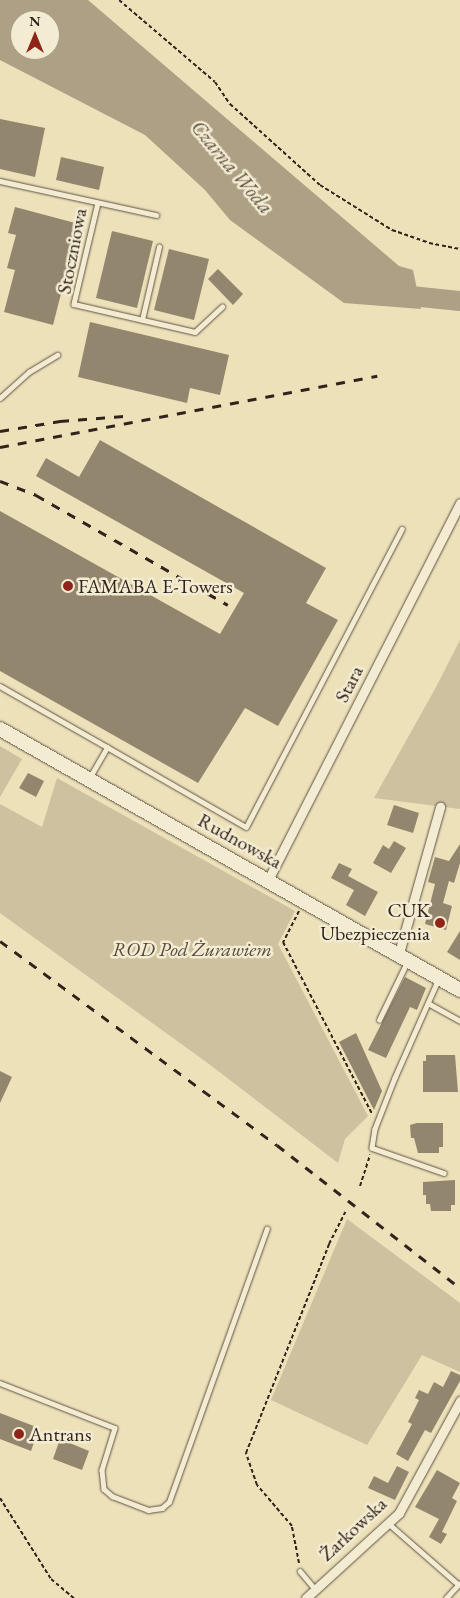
<!DOCTYPE html>
<meta charset="utf-8">
<style>
body{margin:0}
#map{position:relative;width:460px;height:1598px;overflow:hidden;background:#ede1ba;font-family:"EB Garamond",serif}
div>[style]{position:absolute}
[style*='--x']{left:calc(var(--x)*1px);top:calc(var(--y)*1px);width:calc(var(--w)*1px);rotate:calc(var(--a)*1deg)}
.green>*{inset:0;background:#cdc19f}
.water>*{inset:0;background:#ada084}
.river>*{height:20px;margin:-10px;padding:0 10px;transform-origin:10px;border-radius:10px;background:#ada084}
.building>*{inset:0;background:#92866e}
.path>*{height:2px;margin-top:-1px;transform-origin:0;background:repeating-linear-gradient(90deg,#30231c 0 4px,transparent 0 6.5px)}
.roads{filter:drop-shadow(0 0 1px #5f5244) drop-shadow(0 0 1px #5f5244)}
.lane>*{height:4.5px;margin:-2.25px;padding:0 2.25px;transform-origin:2.25px;border-radius:2.25px;background:#f3ecd2}
.street>*{height:9px;margin:-4.5px;padding:0 4.5px;transform-origin:4.5px;border-radius:4.5px;background:#f3ecd2}
.secondary>*{height:14px;margin:-7px;padding:0 7px;transform-origin:7px;border-radius:7px;background:#f3ecd2}
.rail>*{height:3px;margin-top:-1.5px;transform-origin:0;background:repeating-linear-gradient(90deg,#30231c 0 9px,transparent 0 18px)}
.dots>*{width:14px;height:14px;translate:-50% -50%;box-sizing:border-box;border:2px solid #f3ecd2;border-radius:50%}
span{translate:-50% -50%;white-space:nowrap;text-align:center;line-height:1.15;-webkit-text-stroke:5px #f3ecd2;paint-order:stroke}
.street-label{font-size:20px;color:#30231c}
.poi-label{font-size:20px;color:#30231c}
.left{translate:0 -50%;text-align:left}
.right{translate:-100% -50%;text-align:right}
.park-label{font-size:20px;color:#574a3d;font-style:italic}
.water-label{font-size:21px;color:#5c4f40;font-style:italic}
.north{position:absolute;left:10px;top:10px;width:50px;height:50px;box-sizing:border-box;background:#f3ecd2;border:1px solid #a59c89;border-radius:50%;rotate:0deg;font-size:14px;font-weight:700;line-height:20px;text-align:center;color:#30231c}
.north::after{content:'';display:block;margin:auto;width:18px;height:22px;background:#8f2418;clip-path:polygon(50% 0,100% 100%,50% 72%,0 100%)}
</style>
<div id="map">
<div class="green">
<i style="clip-path:polygon(460px 640px,460px 809px,374px 798px,435px 689px)"></i>
<i style="clip-path:polygon(0 746px,22px 759px,0 797px)"></i>
<i style="clip-path:polygon(57px 778px,295px 911px,278px 944px,368px 1116px,345px 1139px,338px 1163px,209px 1064px,0 913px,0 804px,42px 827px)"></i>
<i style="clip-path:polygon(347px 1219px,460px 1303px,460px 1372px,422px 1355px,367px 1445px,271px 1400px)"></i>
</div>
<div class="water">
<i style="clip-path:polygon(evenodd,0 0,88px 0,399px 266px,413px 270px,421px 309px,344px 303px,230px 220px,205px 190px,145px 135px,0 60px,0 0,20px 20px,50px 20px,50px 50px,20px 50px,20px 20px)"></i>
</div>
<div class="river">
<i style="--x:392;--y:294;--w:68;--a:5.9"></i>
</div>
<div class="building">
<i style="clip-path:polygon(0 119px,45px 128px,35px 177px,0 169px)"></i>
<i style="clip-path:polygon(61px 157px,104px 167px,99px 190px,56px 180px)"></i>
<i style="clip-path:polygon(15px 207px,79px 224px,53px 325px,4px 312px,15px 270px,7px 268px,16px 235px,8px 233px)"></i>
<i style="clip-path:polygon(112px 231px,153px 241px,137px 308px,96px 298px)"></i>
<i style="clip-path:polygon(169px 249px,209px 259px,194px 320px,154px 310px)"></i>
<i style="clip-path:polygon(218px 269px,243px 294px,233px 305px,208px 279px)"></i>
<i style="clip-path:polygon(90px 322px,229px 355px,220px 395px,190px 388px,187px 403px,78px 377px)"></i>
<i style="clip-path:polygon(100px 440px,326px 568px,306px 603px,338px 620px,278px 726px,245px 708px,198px 783px,0 671px,0 511px,220px 634px,244px 593px,36px 476px,46px 458px,79px 477px)"></i>
<i style="clip-path:polygon(28px 773px,44px 781px,36px 797px,19px 788px)"></i>
<i style="clip-path:polygon(394px 805px,419px 813px,413px 833px,387px 825px)"></i>
<i style="clip-path:polygon(394px 841px,406px 848px,391px 873px,373px 863px,383px 845px,389px 849px)"></i>
<i style="clip-path:polygon(460px 844px,460px 863px,454px 883px,449px 881px,443px 903px,452px 906px,446px 930px,425px 924px,435px 884px,428px 882px,435px 857px,449px 861px)"></i>
<i style="clip-path:polygon(339px 863px,352px 869px,348px 876px,378px 892px,365px 916px,346px 905px,354px 890px,331px 878px)"></i>
<i style="clip-path:polygon(460px 931px,460px 960px,447px 952px)"></i>
<i style="clip-path:polygon(405px 977px,426px 988px,417px 1010px,410px 1007px,386px 1058px,368px 1050px)"></i>
<i style="clip-path:polygon(356px 1033px,382px 1091px,374px 1110px,339px 1042px)"></i>
<i style="clip-path:polygon(426px 1055px,455px 1055px,458px 1092px,423px 1092px,423px 1061px,426px 1061px)"></i>
<i style="clip-path:polygon(0 1071px,12px 1077px,0 1103px)"></i>
<i style="clip-path:polygon(417px 1123px,443px 1123px,443px 1147px,439px 1147px,439px 1153px,418px 1153px,414px 1138px,411px 1138px,410px 1125px)"></i>
<i style="clip-path:polygon(455px 1180px,455px 1205px,451px 1205px,451px 1211px,431px 1211px,430px 1204px,426px 1204px,426px 1195px,423px 1195px,423px 1182px)"></i>
<i style="clip-path:polygon(451px 1371px,460px 1375px,460px 1381px,431px 1433px,425px 1430px,408px 1461px,396px 1454px,412px 1424px,408px 1422px,419px 1400px,415px 1398px,419px 1390px,428px 1394px,434px 1382px,443px 1387px)"></i>
<i style="clip-path:polygon(0 1413px,39px 1428px,31px 1451px,0 1439px)"></i>
<i style="clip-path:polygon(60px 1439px,89px 1451px,82px 1470px,53px 1459px)"></i>
<i style="clip-path:polygon(397px 1466px,409px 1472px,395px 1500px,368px 1488px,374px 1476px,388px 1483px)"></i>
<i style="clip-path:polygon(437px 1470px,460px 1483px,452px 1498px,457px 1501px,442px 1532px,447px 1534px,441px 1544px,429px 1537px,439px 1519px,415px 1507px)"></i>
</div>
<div class="path">
<i style="--x:119;--y:0;--w:126;--a:40.5"></i>
<i style="--x:215;--y:82;--w:27;--a:56"></i>
<i style="--x:230;--y:104;--w:121;--a:42"></i>
<i style="--x:320;--y:185;--w:85;--a:32"></i>
<i style="--x:392;--y:230;--w:39;--a:19"></i>
<i style="--x:429;--y:243;--w:32;--a:11"></i>
<i style="--x:299;--y:911;--w:35;--a:117"></i>
<i style="--x:283;--y:942;--w:194;--a:62.6"></i>
<i style="--x:360;--y:1186;--w:33;--a:-72"></i>
<i style="--x:0;--y:1498;--w:96;--a:57.8"></i>
<i style="--x:51;--y:1579;--w:30;--a:40"></i>
<i style="--x:299;--y:1563;--w:38;--a:-101"></i>
<i style="--x:292;--y:1526;--w:54;--a:-130.5"></i>
<i style="--x:257;--y:1485;--w:34;--a:-109"></i>
<i style="--x:246;--y:1453;--w:225;--a:-68.3"></i>
<i style="--x:329;--y:1244;--w:36;--a:-63"></i>
</div>
<div class="roads">
<div class="lane">
<i style="--x:0;--y:181;--w:160;--a:12.3"></i>
<i style="--x:98;--y:203;--w:104;--a:103.4"></i>
<i style="--x:74;--y:304;--w:124;--a:13"></i>
<i style="--x:195;--y:332;--w:37;--a:-43"></i>
<i style="--x:142;--y:320;--w:75;--a:-76.9"></i>
<i style="--x:0;--y:398;--w:39;--a:-42"></i>
<i style="--x:29;--y:372;--w:33;--a:-31"></i>
<i style="--x:0;--y:686;--w:123;--a:29.7"></i>
<i style="--x:90;--y:777;--w:34;--a:-60"></i>
<i style="--x:107;--y:747;--w:160;--a:29.9"></i>
<i style="--x:246;--y:827;--w:336;--a:-62.4"></i>
<i style="--x:438;--y:981;--w:106;--a:113.9"></i>
<i style="--x:395;--y:1078;--w:55;--a:111.4"></i>
<i style="--x:375;--y:1129;--w:19;--a:99"></i>
<i style="--x:372;--y:1148;--w:76;--a:19.1"></i>
<i style="--x:428;--y:1003;--w:37;--a:29"></i>
<i style="--x:379;--y:1020;--w:64;--a:-64.2"></i>
<i style="--x:0;--y:1383;--w:123;--a:21.4"></i>
<i style="--x:115;--y:1428;--w:44;--a:107.2"></i>
<i style="--x:102;--y:1470;--w:19;--a:84"></i>
<i style="--x:104;--y:1489;--w:11;--a:41"></i>
<i style="--x:112;--y:1496;--w:39;--a:21"></i>
<i style="--x:148;--y:1510;--w:14;--a:-8"></i>
<i style="--x:162;--y:1508;--w:9;--a:-41"></i>
<i style="--x:169;--y:1502;--w:290;--a:-70.3"></i>
<i style="--x:388;--y:1523;--w:93;--a:41.1"></i>
<i style="--x:300;--y:1571;--w:23;--a:50"></i>
<i style="--x:446;--y:1598;--w:19;--a:-47"></i>
</div>
<div class="street">
<i style="--x:268;--y:880;--w:423;--a:-63"></i>
<i style="--x:399;--y:953;--w:152;--a:-74.3"></i>
<i style="--x:306;--y:1598;--w:126;--a:-42.4"></i>
<i style="--x:399;--y:1513;--w:128;--a:-61.4"></i>
</div>
<div class="secondary">
<i style="--x:0;--y:729;--w:529;--a:29.57"></i>
</div>
</div>
<div class="rail">
<i style="--x:0;--y:431;--w:61;--a:-9.5"></i>
<i style="--x:60;--y:421;--w:64;--a:-4.5"></i>
<i style="--x:0;--y:447;--w:384;--a:-10.7"></i>
<i style="--x:0;--y:481;--w:39;--a:21"></i>
<i style="--x:36;--y:495;--w:221;--a:29.8"></i>
<i style="--x:0;--y:941;--w:344;--a:36.4"></i>
<i style="--x:277;--y:1145;--w:232;--a:38"></i>
</div>
<div class="dots">
<i style="left:68px;top:586px;background:#8f2418"></i>
<i style="left:440px;top:923px;background:#8f2418"></i>
<i style="left:19px;top:1434px;background:#8f2418"></i>
</div>
<div class="street-label">
<span style="left:72px;top:251px;rotate:-79deg">Stoczniowa</span>
<span style="left:349px;top:684px;rotate:-63deg">Stara</span>
<span style="left:240px;top:841px;rotate:29deg">Rudnowska</span>
<span style="left:353px;top:1529px;rotate:-43deg">Żarkowska</span>
</div>
<div class="poi-label">
<span class="left" style="left:78px;top:586px">FAMABA E-Towers</span>
<span class="right" style="left:430px;top:922px">CUK<br>Ubezpieczenia</span>
<span class="left" style="left:29px;top:1434px">Antrans</span>
</div>
<div class="park-label">
<span style="left:192px;top:949px">ROD Pod Żurawiem</span>
</div>
<div class="water-label">
<span style="left:232px;top:167px;rotate:50deg">Czarna Woda</span>
</div>
<div class="north">N</div>
</div>
